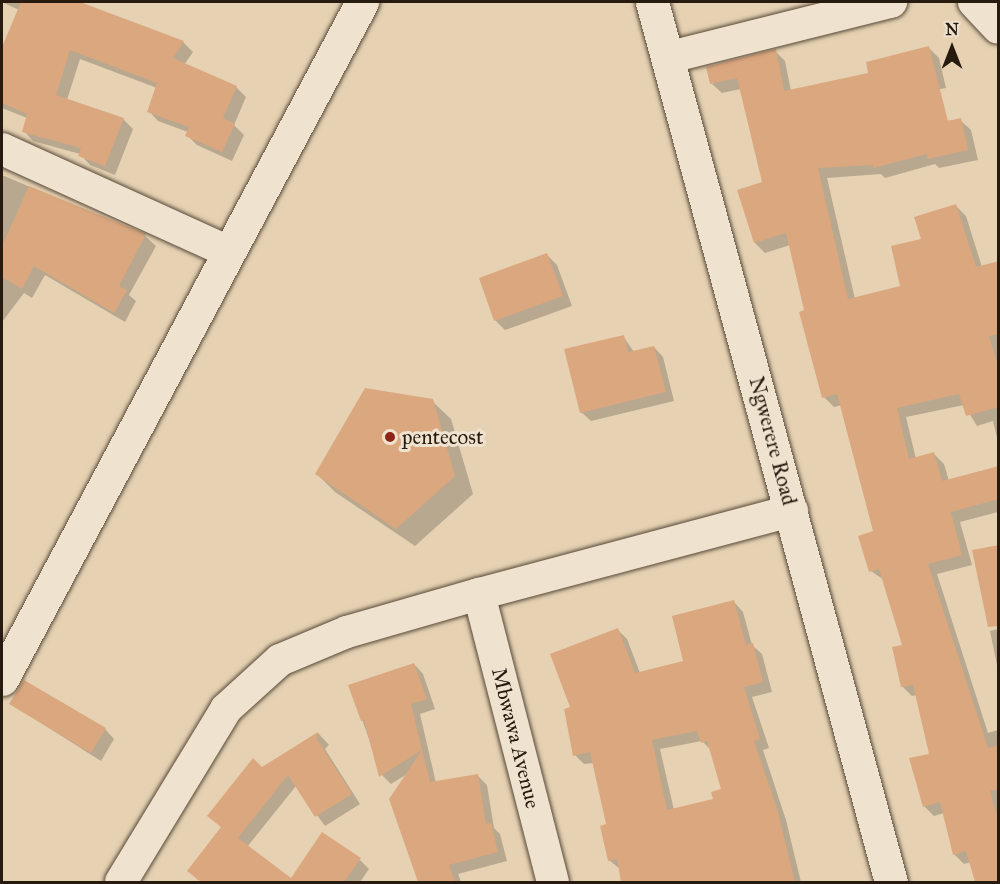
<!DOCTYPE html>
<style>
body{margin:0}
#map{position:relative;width:1000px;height:884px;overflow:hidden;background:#e6d2b3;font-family:"IM FELL Great Primer",serif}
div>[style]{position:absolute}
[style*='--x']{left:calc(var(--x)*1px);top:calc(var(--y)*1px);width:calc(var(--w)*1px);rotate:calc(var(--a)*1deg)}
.shadow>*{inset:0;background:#0003}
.building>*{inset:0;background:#dba77f}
.roads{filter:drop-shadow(0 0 2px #574938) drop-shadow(0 0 2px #574938)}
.street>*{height:32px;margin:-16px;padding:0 16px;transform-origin:16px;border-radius:16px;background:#efe2ce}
.secondary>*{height:33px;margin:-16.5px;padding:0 16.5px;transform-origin:16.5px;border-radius:16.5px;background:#efe2ce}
.dots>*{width:16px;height:16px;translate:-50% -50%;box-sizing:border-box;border:3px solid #efe2ce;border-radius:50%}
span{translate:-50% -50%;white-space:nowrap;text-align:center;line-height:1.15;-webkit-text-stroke:6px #efe2ce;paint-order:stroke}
.poi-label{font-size:21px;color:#271b0f}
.left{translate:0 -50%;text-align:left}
.street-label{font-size:21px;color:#271b0f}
.frame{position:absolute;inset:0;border:3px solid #271b0f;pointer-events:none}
.north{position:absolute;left:922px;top:18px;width:60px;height:60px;-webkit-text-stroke:4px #efe2ce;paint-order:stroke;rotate:0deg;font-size:16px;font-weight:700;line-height:24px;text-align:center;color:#271b0f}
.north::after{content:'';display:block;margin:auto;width:21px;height:27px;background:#271b0f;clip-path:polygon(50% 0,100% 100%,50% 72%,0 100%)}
</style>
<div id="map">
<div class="shadow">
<i style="clip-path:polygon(2px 2px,76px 2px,183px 42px,193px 52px,184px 65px,236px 87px,246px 97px,234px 125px,244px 135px,232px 161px,197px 145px,187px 135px,188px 132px,158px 121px,149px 111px,157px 88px,80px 59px,67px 100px,123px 119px,133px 129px,115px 175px,90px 165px,80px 154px,33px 141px,24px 131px,27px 118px,2px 108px,2px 49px,19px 10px)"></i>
<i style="clip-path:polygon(929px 48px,939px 58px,946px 88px,935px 90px,940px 121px,960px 120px,971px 130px,978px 160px,939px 168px,935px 164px,885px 178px,881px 174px,827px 178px,855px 299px,901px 288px,923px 240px,956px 206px,966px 216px,982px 267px,998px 263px,998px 442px,993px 421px,977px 426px,964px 405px,906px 417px,916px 459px,934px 454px,944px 464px,949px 481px,998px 468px,998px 512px,960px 522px,972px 565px,937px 574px,988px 733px,998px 730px,998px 882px,976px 882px,971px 862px,964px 864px,954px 854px,944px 813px,934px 816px,924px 806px,930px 755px,917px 695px,912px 696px,902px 686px,904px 646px,884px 580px,871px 571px,875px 532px,842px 405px,834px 407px,824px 397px,790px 245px,765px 253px,755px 243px,763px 183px,741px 89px,722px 93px,712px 84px,775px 51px,785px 61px,791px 91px,870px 75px)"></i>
<i style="clip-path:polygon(2px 175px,145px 236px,156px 246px,129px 295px,136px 301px,125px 322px,45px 275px,32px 298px,24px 293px,2px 322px)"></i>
<i style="clip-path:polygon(547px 255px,557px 265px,572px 306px,505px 330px,496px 321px,481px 279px)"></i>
<i style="clip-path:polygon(623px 336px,634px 352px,654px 347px,663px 357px,674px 401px,591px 421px,581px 412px)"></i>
<i style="clip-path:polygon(432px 401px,451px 419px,473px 494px,415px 546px,335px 492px,317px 474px)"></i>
<i style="clip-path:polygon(evenodd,734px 602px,743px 612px,752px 645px,762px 654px,772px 692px,752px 697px,769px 748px,763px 750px,786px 820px,801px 882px,622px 882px,620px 869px,609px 860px,608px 826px,594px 763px,584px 764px,575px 755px,572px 708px,618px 630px,627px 639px,640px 673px,685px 662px,734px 602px,702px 741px,711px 750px,723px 790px,715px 800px,674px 810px,660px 749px,702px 741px)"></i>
<i style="clip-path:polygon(998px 629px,998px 670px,990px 631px)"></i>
<i style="clip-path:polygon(414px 664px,423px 674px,435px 709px,420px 714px,436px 783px,478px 776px,487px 785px,494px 828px,500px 834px,507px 861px,458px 874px,461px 882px,419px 882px,390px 799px,407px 774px,391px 784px,382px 775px,350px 686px)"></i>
<i style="clip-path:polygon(11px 704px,105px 729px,114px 739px,101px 761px)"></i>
<i style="clip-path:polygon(318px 733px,329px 745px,325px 749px,360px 804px,325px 826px,296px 786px,247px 847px,291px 880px,360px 860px,369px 869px,360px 882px,198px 880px,189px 871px,222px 828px,209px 815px,262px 769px)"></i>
</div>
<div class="building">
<i style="clip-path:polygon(21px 2px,80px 2px,184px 41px,173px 58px,237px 86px,223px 118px,235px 124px,222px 152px,185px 136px,189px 127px,147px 112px,157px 83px,70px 50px,56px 95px,124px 118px,105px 166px,78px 156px,81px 148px,22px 132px,27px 114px,2px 103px,2px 47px)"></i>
<i style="clip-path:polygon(929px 46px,948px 121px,961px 118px,968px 150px,928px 159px,927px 154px,873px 168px,873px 165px,818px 168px,848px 299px,900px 286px,891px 246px,921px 239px,914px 217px,956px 204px,976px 267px,999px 261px,999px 334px,989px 336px,999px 369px,999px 407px,966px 416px,959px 394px,897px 408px,909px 459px,934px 452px,942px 481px,999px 466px,999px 499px,951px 512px,962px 555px,928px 564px,988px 748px,999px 745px,999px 789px,990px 791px,999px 823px,999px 882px,975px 882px,966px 851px,953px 855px,940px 802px,923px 807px,909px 758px,929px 754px,913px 685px,901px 687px,892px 647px,902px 645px,879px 569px,869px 572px,858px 536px,873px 531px,837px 394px,822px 398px,799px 312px,804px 310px,786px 233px,754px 243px,737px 190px,762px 182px,737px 78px,710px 84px,706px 67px,776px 49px,784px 91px,868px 73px,866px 62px)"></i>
<i style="clip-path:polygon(29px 186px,146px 234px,119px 286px,127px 290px,114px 313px,34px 266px,22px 289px,2px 277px,2px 246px)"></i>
<i style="clip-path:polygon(547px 253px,563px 296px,494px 321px,479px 278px)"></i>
<i style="clip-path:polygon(624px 335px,628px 352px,654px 346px,666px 392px,580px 413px,564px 349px)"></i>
<i style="clip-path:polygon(365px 388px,433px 399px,455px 476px,396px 529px,315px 474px)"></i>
<i style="clip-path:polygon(999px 545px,999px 626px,988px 627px,972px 550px)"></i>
<i style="clip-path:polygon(evenodd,734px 600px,746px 645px,753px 643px,763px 682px,744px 687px,760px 739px,754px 741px,777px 809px,795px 882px,621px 882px,617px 859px,608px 861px,600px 826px,606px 824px,590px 752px,573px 756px,564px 709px,570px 707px,550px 654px,618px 628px,635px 673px,683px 661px,672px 616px,734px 600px,697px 731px,701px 743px,707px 741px,721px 789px,711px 792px,713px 799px,667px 810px,652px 740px,697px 731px)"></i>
<i style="clip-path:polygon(414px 663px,427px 699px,411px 704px,422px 750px,379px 777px,364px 720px,361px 721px,348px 685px)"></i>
<i style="clip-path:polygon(24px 680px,106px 728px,91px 753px,9px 704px)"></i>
<i style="clip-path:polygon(318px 732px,317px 739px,352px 794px,315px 817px,288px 775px,238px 838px,291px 878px,322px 832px,361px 858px,344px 882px,201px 882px,187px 871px,221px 827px,207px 816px,253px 758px,262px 767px)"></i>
<i style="clip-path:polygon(422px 750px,430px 782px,478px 774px,486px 824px,491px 823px,498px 852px,449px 865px,455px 882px,418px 882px,389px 799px)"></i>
</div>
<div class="roads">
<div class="street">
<i style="--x:974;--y:2;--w:35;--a:47"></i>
<i style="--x:670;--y:57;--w:228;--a:-14"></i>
<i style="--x:2;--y:149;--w:249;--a:24.4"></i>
<i style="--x:479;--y:594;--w:297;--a:75.6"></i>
<i style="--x:121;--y:882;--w:202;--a:-58.7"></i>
<i style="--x:226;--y:709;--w:73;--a:-42.2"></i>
<i style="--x:280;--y:660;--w:73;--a:-22.7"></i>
<i style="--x:347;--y:632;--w:137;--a:-16.1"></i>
<i style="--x:479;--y:594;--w:324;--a:-14.9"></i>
</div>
<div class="secondary">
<i style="--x:652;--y:2;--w:912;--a:74.81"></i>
<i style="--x:2;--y:679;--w:767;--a:-62"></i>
</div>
</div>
<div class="dots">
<i style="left:390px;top:437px;background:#8f2418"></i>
</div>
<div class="poi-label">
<span class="left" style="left:402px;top:437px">pentecost</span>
</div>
<div class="street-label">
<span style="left:773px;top:441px;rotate:75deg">Ngwerere Road</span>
<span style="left:516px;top:738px;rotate:76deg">Mbwawa Avenue</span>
</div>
<div class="frame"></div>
<div class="north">N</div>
</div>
